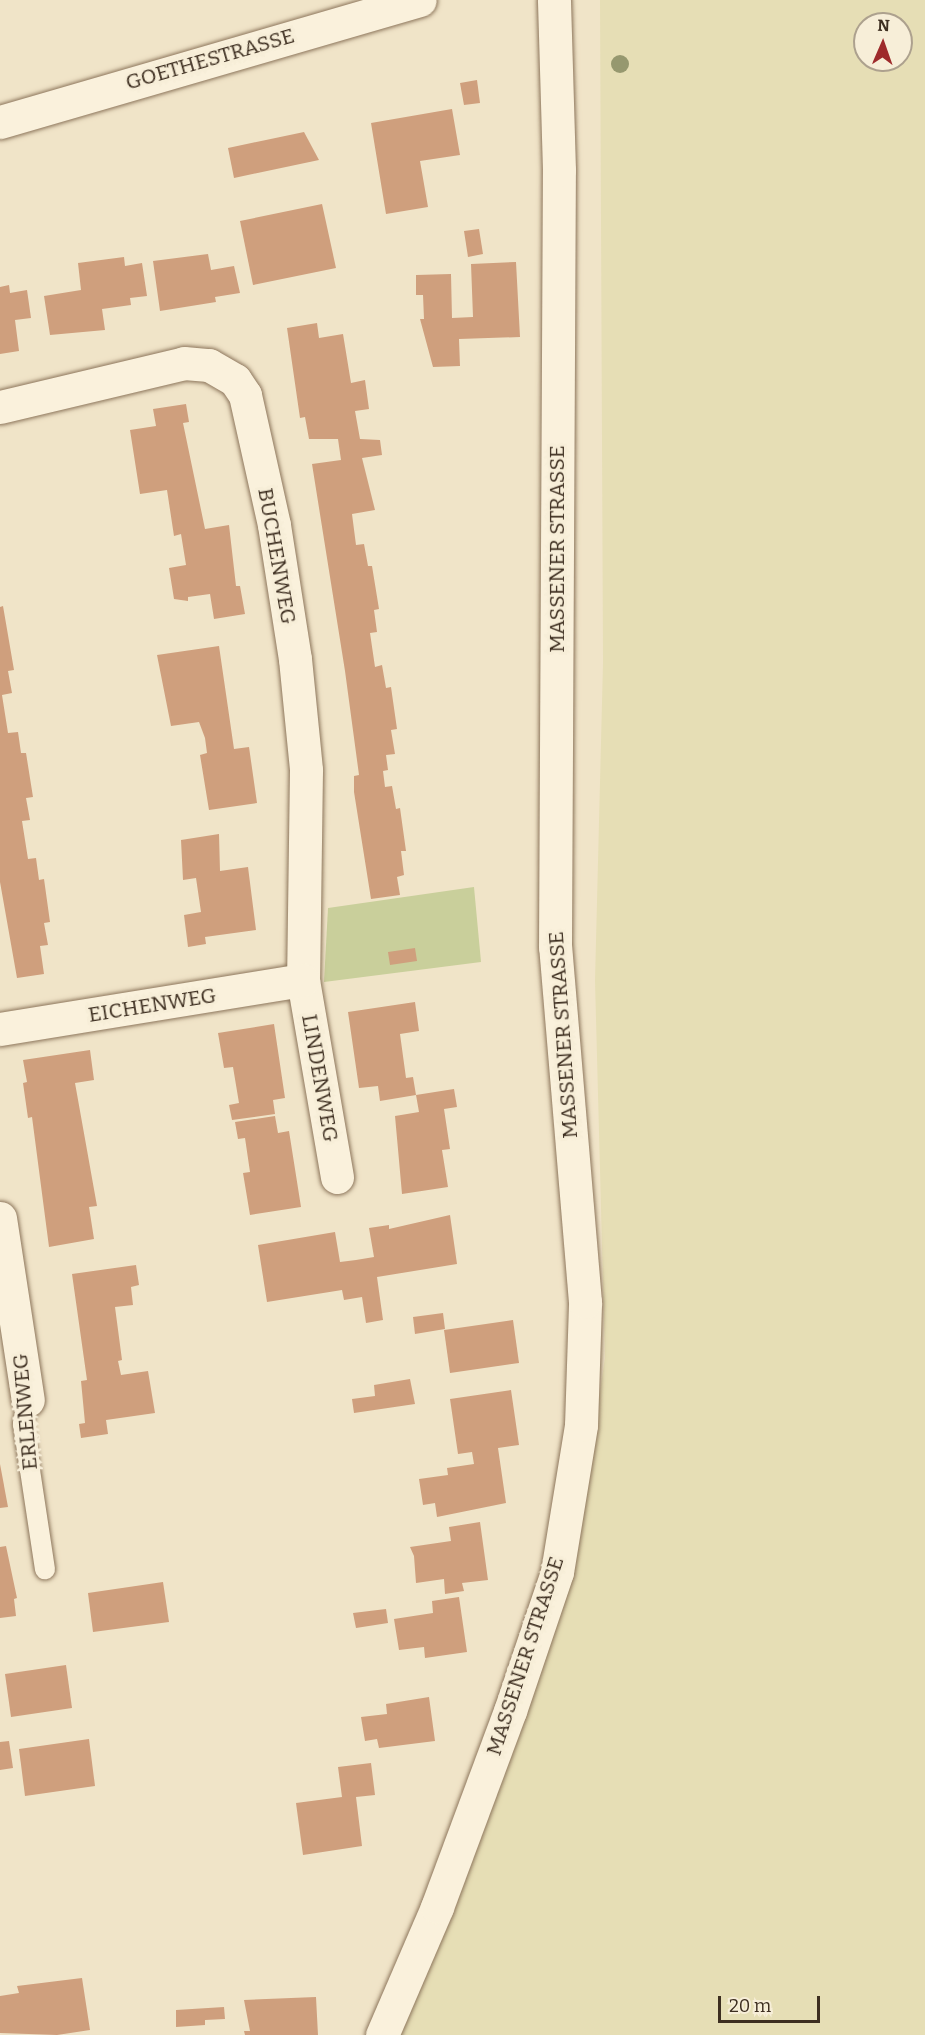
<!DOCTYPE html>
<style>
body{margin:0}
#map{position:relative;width:925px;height:2035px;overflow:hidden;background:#f0e4c8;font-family:Bitter,serif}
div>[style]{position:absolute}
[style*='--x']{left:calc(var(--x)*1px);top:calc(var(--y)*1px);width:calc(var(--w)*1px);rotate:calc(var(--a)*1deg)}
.farmland>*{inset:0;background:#e6deb5}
.green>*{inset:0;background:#c9cf9b}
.building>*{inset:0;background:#cf9f7d}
.roads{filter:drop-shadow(0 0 2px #8d765c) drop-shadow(0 0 2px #8d765c)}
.lane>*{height:20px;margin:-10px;padding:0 10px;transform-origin:10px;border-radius:10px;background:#faf1dc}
.street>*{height:33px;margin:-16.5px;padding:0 16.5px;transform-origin:16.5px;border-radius:16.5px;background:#faf1dc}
.secondary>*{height:33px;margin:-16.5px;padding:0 16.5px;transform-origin:16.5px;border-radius:16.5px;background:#faf1dc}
.trees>*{width:18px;height:18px;margin:-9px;border-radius:50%;background:#96986f}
span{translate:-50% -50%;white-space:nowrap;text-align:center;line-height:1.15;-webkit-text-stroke:6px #f7eed8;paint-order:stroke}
.street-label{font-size:21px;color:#3d2e20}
.north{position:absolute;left:853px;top:12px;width:60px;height:60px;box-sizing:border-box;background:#f7eed8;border:2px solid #ada18e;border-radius:50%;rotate:2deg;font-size:16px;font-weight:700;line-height:24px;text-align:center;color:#3d2e20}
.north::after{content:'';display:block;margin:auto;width:21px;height:27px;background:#9e2a2b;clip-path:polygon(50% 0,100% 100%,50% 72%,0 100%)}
.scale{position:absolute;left:718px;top:1996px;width:102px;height:27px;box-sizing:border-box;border:3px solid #3d2e20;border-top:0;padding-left:8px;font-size:18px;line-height:21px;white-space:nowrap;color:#3d2e20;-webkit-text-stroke:4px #f7eed8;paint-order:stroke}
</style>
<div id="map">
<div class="farmland">
<i style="clip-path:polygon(evenodd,600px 0,925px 0,925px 2035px,397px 2035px,573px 1570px,605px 1358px,595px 981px,603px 663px,600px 0,865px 24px,901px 24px,901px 60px,865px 60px,865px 24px)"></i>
</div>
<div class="green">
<i style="clip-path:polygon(474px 887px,481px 962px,324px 982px,328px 908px)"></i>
</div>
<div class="building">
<i style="clip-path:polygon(477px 80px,480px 103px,464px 105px,460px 83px)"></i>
<i style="clip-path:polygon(452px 109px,460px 155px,420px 161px,428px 207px,386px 214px,371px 123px)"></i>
<i style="clip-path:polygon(304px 132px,319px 160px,234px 178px,228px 148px)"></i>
<i style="clip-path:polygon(322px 204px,336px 268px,253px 285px,240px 221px)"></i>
<i style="clip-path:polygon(479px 229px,483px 254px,468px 257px,464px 231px)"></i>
<i style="clip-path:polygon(208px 254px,211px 270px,234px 266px,240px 293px,215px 297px,216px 302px,160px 311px,153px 261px)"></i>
<i style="clip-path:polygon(124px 257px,125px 266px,142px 263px,147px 296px,130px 298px,131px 305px,102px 309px,105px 330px,50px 335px,44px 296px,81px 290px,78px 263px)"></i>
<i style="clip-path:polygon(516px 262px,520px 337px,459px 339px,460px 366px,433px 367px,420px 319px,424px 319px,423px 295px,416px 295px,416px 275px,451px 274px,452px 318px,473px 317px,471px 264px)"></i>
<i style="clip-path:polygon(9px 285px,10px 293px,27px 290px,31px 318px,15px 320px,19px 351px,0 354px,0 287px)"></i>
<i style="clip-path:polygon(317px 323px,319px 338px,343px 334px,351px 383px,365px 380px,369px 409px,355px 411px,360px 439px,380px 440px,382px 455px,362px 458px,375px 510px,352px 514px,356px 545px,364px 544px,368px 566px,372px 566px,379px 609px,374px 610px,377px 632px,370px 633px,375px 667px,382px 665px,386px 688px,391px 687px,397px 729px,391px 730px,395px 754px,386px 755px,388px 770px,383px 771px,385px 787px,392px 786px,396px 809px,400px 808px,406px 851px,401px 851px,404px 875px,397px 877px,400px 895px,371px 899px,354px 792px,354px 776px,359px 775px,345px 671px,312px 464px,341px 460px,338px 439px,309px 439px,305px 417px,300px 418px,287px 328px)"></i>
<i style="clip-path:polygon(186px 404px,189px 422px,183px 423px,205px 529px,229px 525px,236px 586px,240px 586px,245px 614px,214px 619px,210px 594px,188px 597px,188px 601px,174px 599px,169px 568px,186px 565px,181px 534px,174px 536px,167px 490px,140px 494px,130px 430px,156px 426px,153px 409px)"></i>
<i style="clip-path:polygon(3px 606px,14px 670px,8px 671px,12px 693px,2px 695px,8px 733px,18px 732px,21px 753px,26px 753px,33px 797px,26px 798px,30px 820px,22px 821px,28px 859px,36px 858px,39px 880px,44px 879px,50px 922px,44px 923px,48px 945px,40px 946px,44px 974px,17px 978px,0 882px,0 607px)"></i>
<i style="clip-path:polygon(219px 646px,234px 749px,249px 747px,257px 803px,209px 810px,200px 755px,207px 753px,205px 738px,199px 722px,171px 726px,157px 655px)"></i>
<i style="clip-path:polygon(219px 834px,220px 871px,248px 867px,256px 930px,205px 937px,206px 944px,188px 947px,184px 915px,201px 912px,196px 878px,183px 880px,181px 840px)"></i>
<i style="clip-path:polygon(415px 948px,417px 961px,390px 965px,388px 952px)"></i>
<i style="clip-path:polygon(415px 1002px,419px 1031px,400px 1034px,406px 1078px,413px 1077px,416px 1095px,380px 1101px,378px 1086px,359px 1088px,348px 1012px)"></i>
<i style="clip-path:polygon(274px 1024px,285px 1098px,273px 1100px,275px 1114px,232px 1120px,229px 1105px,239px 1103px,233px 1067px,224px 1068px,218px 1033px)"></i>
<i style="clip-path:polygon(90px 1050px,94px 1080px,75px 1083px,97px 1206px,89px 1207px,94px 1239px,49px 1247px,32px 1117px,28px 1118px,23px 1083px,27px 1082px,23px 1060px)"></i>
<i style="clip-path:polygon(454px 1089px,457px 1107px,444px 1109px,450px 1149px,442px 1150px,448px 1187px,402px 1194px,395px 1116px,419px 1112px,416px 1095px)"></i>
<i style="clip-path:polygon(275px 1116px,278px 1133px,289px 1131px,301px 1207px,250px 1215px,243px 1173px,250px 1172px,245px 1138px,238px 1139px,235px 1122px)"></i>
<i style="clip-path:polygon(450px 1215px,457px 1264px,377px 1277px,383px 1320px,366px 1323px,362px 1297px,344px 1300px,342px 1290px,267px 1302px,258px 1245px,335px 1232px,340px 1262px,356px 1260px,374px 1257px,369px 1228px,389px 1225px,389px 1229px)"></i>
<i style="clip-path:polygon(136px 1265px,139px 1285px,131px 1287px,133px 1305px,115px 1307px,122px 1360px,118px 1361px,121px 1375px,148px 1371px,155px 1413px,106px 1420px,108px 1434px,81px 1438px,79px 1424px,85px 1423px,81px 1381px,87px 1380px,72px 1274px)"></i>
<i style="clip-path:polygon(443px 1313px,445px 1329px,415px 1334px,413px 1317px)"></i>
<i style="clip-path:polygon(513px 1320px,519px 1363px,450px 1373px,444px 1330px)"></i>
<i style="clip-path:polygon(410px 1379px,415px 1404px,354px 1413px,352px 1399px,375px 1396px,374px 1385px)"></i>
<i style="clip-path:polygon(511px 1390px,519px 1445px,498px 1448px,506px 1503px,437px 1517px,435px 1503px,423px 1505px,419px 1479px,448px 1475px,447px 1468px,474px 1464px,472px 1452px,458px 1454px,450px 1399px)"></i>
<i style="clip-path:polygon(0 1464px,8px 1507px,0 1508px)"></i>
<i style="clip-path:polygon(480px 1522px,488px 1580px,462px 1583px,464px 1591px,445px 1594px,444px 1579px,416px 1583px,414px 1556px,410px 1547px,451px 1541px,449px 1527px)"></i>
<i style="clip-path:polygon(6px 1546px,17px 1598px,14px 1599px,16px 1616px,0 1618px,0 1547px)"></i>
<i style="clip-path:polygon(163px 1582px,169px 1622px,93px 1632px,88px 1593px)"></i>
<i style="clip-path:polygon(459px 1597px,467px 1652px,425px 1658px,424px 1647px,399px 1650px,394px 1619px,433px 1613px,432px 1601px)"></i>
<i style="clip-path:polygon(386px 1609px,388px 1623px,356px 1628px,353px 1613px)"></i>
<i style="clip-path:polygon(66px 1665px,72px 1708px,11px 1717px,5px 1674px)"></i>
<i style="clip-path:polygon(429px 1697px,435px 1741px,379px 1748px,377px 1739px,365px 1741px,361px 1717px,387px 1714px,386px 1704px)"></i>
<i style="clip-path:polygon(89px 1739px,95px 1786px,25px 1796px,19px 1749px)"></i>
<i style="clip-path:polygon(9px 1741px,13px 1768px,0 1770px,0 1742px)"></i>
<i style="clip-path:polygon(371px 1763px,375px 1795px,356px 1797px,362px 1846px,303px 1855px,296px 1803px,342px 1797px,338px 1767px)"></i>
<i style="clip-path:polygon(82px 1978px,90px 2030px,57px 2035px,0 2033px,0 1996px,19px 1993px,17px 1986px)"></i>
<i style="clip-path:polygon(316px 1997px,318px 2035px,245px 2035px,244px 2031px,250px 2031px,244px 2000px)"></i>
<i style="clip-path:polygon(224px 2007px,225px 2019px,205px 2020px,205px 2025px,176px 2027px,176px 2010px)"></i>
</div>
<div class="roads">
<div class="lane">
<i style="--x:28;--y:1400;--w:25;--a:102"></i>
<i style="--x:23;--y:1424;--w:147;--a:81.4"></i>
</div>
<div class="street">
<i style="--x:0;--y:407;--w:189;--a:-13.4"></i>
<i style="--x:184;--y:363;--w:25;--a:5"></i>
<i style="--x:209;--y:365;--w:30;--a:30"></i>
<i style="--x:235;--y:380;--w:18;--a:56"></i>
<i style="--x:245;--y:395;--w:133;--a:77.4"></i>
<i style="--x:274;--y:525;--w:136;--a:81.1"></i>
<i style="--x:295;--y:659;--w:112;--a:84.3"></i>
<i style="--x:306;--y:770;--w:210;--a:90.8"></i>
<i style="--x:303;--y:980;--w:200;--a:80.2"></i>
<i style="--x:0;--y:1029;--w:307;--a:-9.2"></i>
<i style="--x:0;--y:1218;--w:184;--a:81.3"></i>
</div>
<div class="secondary">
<i style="--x:0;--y:122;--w:437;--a:-16.2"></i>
<i style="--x:382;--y:2035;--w:139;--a:-66.7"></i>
<i style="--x:437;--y:1907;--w:209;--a:-69.6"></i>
<i style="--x:510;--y:1711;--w:147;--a:-71.3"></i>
<i style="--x:557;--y:1572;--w:149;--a:-80.7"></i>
<i style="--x:581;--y:1425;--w:123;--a:-88.1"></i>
<i style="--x:585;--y:1302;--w:356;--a:-94.8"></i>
<i style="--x:555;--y:947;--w:777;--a:-89.71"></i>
<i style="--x:559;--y:170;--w:170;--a:-91.7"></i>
</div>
</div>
<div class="trees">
<i style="left:620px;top:64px"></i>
</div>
<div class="street-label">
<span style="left:210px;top:59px;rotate:-16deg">GOETHESTRASSE</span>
<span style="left:557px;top:549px;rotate:-90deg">MASSENER STRASSE</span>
<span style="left:277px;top:556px;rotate:80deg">BUCHENWEG</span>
<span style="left:152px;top:1005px;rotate:-9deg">EICHENWEG</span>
<span style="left:563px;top:1035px;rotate:-94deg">MASSENER STRASSE</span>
<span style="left:320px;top:1078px;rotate:80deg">LINDENWEG</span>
<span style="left:25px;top:1412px;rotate:-95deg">ERLENWEG</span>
<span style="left:525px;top:1656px;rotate:-72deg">MASSENER STRASSE</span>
</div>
<div class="north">N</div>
<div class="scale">20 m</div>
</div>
